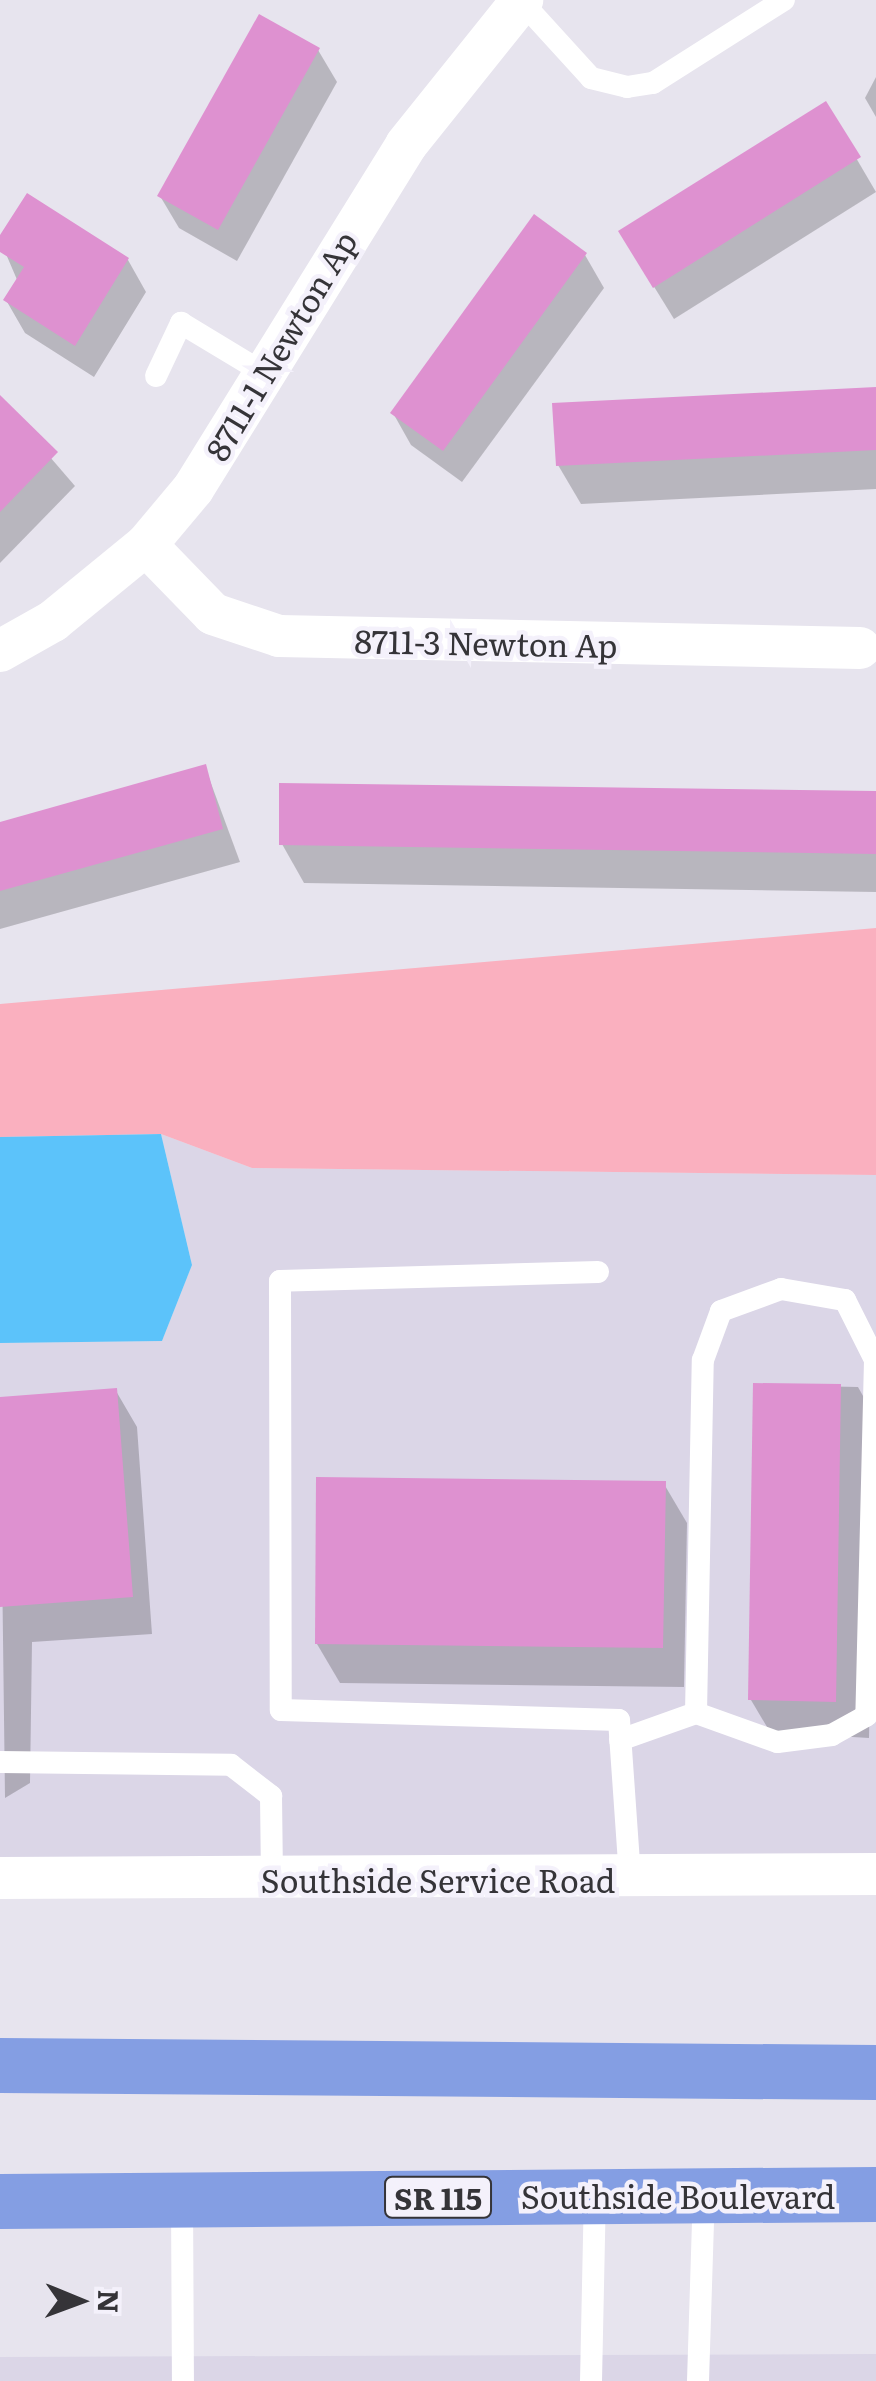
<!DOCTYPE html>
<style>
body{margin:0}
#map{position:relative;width:876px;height:2381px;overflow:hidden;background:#e7e4ee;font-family:Literata,serif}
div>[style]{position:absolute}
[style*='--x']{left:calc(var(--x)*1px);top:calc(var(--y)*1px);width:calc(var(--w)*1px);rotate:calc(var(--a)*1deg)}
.built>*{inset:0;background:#dbd6e7}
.green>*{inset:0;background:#fab0bf}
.water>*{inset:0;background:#5cc3fa}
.shadow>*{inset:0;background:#0003}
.building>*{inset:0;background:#de91d0}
.lane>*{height:22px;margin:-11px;padding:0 11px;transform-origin:11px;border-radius:11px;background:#fff}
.street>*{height:42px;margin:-21px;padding:0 21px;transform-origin:21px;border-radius:21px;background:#fff}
.highway>*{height:55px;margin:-27.5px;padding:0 27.5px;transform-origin:27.5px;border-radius:27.5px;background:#849ee3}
span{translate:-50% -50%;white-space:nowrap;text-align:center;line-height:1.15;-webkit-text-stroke:9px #f4f1fb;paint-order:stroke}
.shield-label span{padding:2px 8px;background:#f4f1fb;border:2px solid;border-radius:8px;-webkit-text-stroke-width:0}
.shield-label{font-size:30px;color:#353438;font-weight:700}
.street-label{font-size:32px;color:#353438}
.north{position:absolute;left:30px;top:2251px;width:100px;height:100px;-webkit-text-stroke:8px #f4f1fb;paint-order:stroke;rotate:91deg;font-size:28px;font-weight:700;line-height:40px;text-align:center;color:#353438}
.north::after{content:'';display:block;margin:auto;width:35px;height:45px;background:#353438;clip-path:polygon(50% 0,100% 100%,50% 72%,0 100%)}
</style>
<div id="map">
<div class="built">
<i style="clip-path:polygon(161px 1134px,252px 1168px,876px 1175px,876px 1868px,0 1866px,0 1343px,162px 1341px,192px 1265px)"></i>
<i style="clip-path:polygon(876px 2354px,876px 2381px,0 2381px,0 2357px)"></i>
</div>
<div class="green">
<i style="clip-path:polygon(876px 928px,876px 1175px,252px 1168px,161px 1134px,0 1137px,0 1004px)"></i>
</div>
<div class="water">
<i style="clip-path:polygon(161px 1134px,192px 1265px,162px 1341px,0 1343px,0 1137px)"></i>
</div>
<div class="shadow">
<i style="clip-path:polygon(318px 50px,337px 82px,237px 261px,179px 228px,160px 196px)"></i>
<i style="clip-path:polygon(876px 77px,876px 117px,865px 98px)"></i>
<i style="clip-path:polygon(825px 105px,876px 192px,674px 319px,640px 264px)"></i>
<i style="clip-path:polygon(0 240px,128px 260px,146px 292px,94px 377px,25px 333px,6px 300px,18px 282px)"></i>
<i style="clip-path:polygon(585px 255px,604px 288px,462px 482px,411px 445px,393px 413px)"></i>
<i style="clip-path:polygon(876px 389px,876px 489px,581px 504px,558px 465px)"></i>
<i style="clip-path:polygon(0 399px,75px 486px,0 563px)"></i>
<i style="clip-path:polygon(205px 767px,240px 862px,0 929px,0 824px)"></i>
<i style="clip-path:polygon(876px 794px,876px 892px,304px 883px,282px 844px)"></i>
<i style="clip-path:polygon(756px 1385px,858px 1387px,876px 1419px,869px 1738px,770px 1732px,751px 1700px)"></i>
<i style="clip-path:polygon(116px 1391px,137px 1427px,152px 1634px,32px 1642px,30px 1783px,5px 1798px,0 1400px)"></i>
<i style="clip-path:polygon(664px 1484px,687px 1523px,684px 1687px,340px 1683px,317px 1644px)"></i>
</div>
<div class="building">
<i style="clip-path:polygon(259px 14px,320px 48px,218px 230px,157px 196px)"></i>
<i style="clip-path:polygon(826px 101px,861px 157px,653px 288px,618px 231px)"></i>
<i style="clip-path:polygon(27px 193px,129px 258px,75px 346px,3px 300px,24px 267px,0 252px,0 235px)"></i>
<i style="clip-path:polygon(534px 214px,587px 253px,443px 451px,390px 413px)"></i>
<i style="clip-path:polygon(876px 387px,876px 450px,556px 466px,552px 403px)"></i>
<i style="clip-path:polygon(0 395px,58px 452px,0 512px)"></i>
<i style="clip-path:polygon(206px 764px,223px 829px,0 891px,0 822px)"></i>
<i style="clip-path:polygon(279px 783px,876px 791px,876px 854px,279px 845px)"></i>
<i style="clip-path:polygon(753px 1383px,841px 1384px,836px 1702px,748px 1700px)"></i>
<i style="clip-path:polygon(117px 1388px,133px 1597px,0 1607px,0 1397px)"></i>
<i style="clip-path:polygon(316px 1477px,666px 1481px,663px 1648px,315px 1644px)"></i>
</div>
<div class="lane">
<i style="--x:521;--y:1;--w:104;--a:47.7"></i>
<i style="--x:591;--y:78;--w:37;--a:14"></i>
<i style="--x:627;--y:87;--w:26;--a:-9"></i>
<i style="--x:653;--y:83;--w:155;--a:-32.4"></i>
<i style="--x:156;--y:376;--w:59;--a:-64.7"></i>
<i style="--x:181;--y:323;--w:97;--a:31.1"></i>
<i style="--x:598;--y:1272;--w:318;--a:178.4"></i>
<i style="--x:280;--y:1281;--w:429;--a:89.9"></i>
<i style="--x:281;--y:1710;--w:338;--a:1.7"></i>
<i style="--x:619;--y:1720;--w:159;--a:86"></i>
<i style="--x:620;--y:1740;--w:81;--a:-19.6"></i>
<i style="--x:696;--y:1713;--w:353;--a:-88.9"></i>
<i style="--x:703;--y:1360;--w:52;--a:-69.8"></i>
<i style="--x:721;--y:1311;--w:64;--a:-20.1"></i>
<i style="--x:781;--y:1289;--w:65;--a:9.8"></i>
<i style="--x:845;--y:1300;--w:67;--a:63.4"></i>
<i style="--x:875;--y:1360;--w:356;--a:91.4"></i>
<i style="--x:866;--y:1716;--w:39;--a:151"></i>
<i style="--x:832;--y:1735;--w:55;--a:172.7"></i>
<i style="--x:777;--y:1742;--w:86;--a:-160.3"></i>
<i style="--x:0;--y:1762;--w:231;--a:0.7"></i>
<i style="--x:231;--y:1765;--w:51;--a:37.8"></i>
<i style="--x:271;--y:1796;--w:83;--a:89.3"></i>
<i style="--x:182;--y:2199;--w:182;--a:89.7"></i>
<i style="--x:591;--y:2381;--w:185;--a:-88.8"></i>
<i style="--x:698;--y:2381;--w:186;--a:-88.2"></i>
</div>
<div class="street">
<i style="--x:146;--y:545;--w:96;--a:45.8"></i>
<i style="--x:213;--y:614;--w:70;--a:18.4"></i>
<i style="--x:279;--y:636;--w:581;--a:1.18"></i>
<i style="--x:0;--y:651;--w:61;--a:-29.5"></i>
<i style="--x:53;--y:621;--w:120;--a:-39.3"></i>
<i style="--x:146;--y:545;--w:73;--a:-50"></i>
<i style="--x:193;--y:489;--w:405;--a:-58.2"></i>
<i style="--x:406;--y:145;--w:186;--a:-51.3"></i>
<i style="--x:0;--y:1878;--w:876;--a:-0.26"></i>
</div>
<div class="highway">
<i style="--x:0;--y:2065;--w:876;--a:0.46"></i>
<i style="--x:0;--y:2201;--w:876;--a:-0.46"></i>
</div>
<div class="shield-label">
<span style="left:438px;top:2197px">SR 115</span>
</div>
<div class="street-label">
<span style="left:280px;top:345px;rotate:-59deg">8711-1 Newton Ap</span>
<span style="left:486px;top:642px;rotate:1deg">8711-3 Newton Ap</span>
<span style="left:438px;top:1879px">Southside Service Road</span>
<span style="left:678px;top:2195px">Southside Boulevard</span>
</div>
<div class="north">N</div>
</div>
